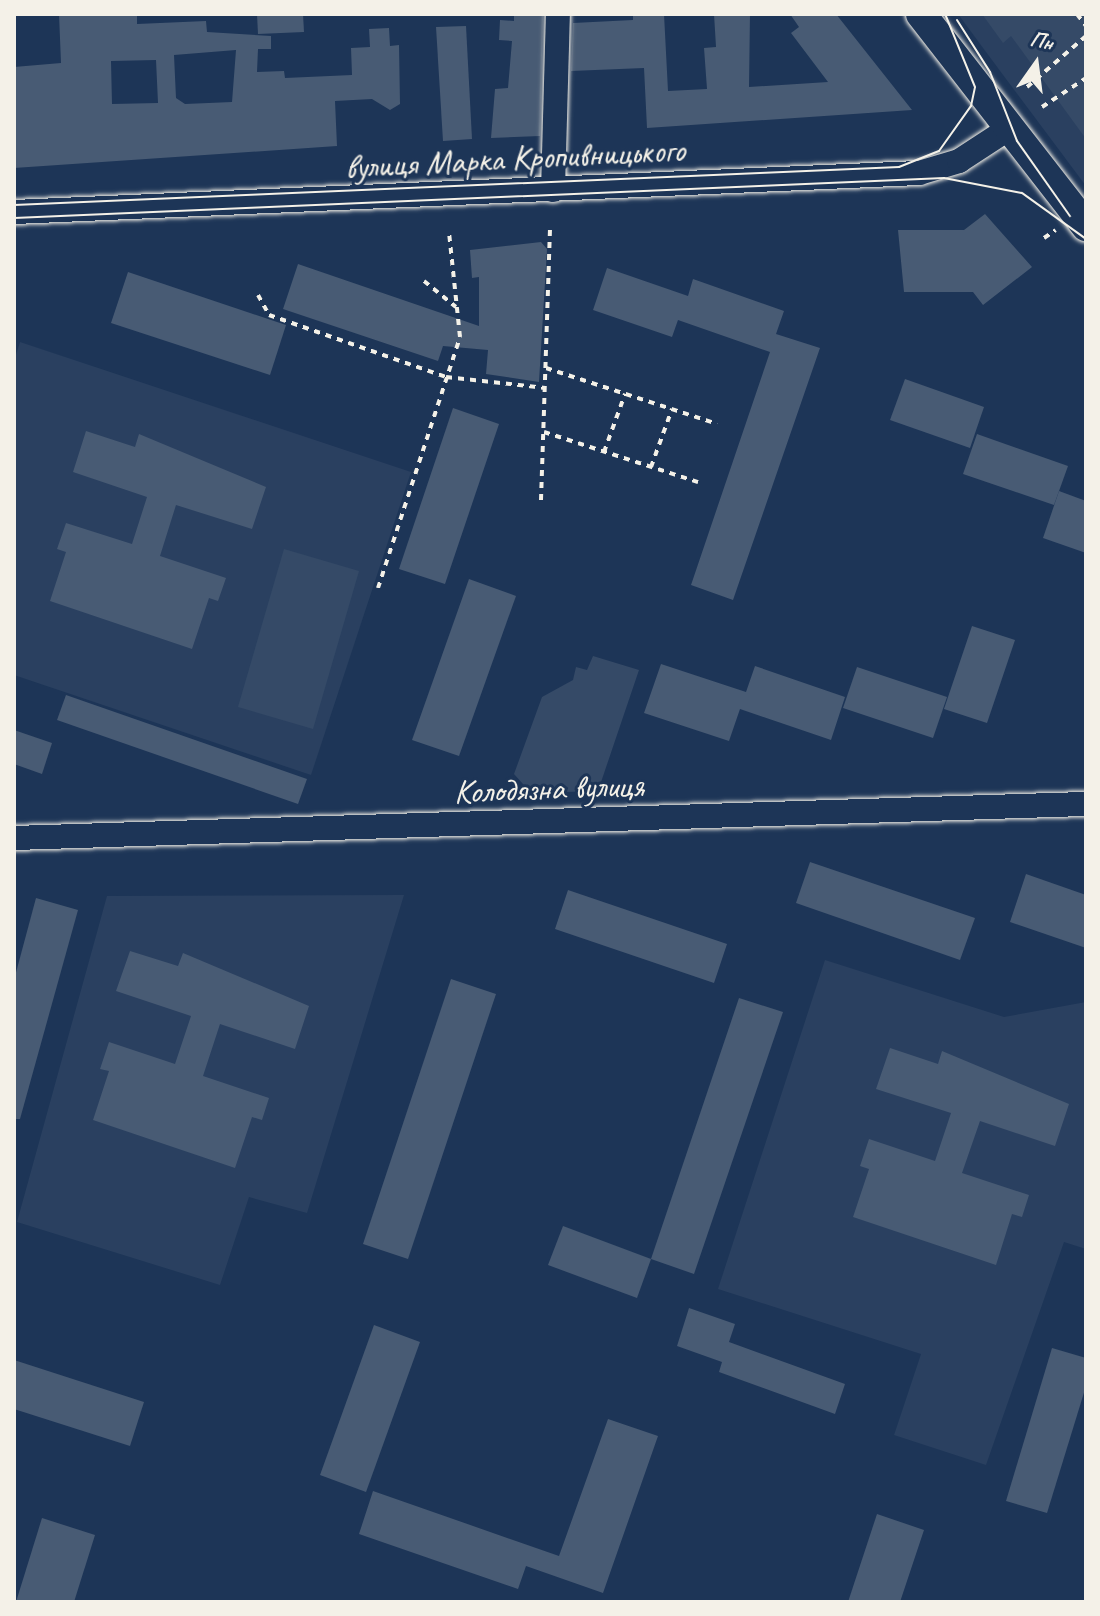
<!DOCTYPE html>
<meta charset="utf-8">
<style>
body{margin:0}
#map{position:relative;width:1100px;height:1616px;overflow:hidden;background:#1d3557;font-family:Caveat,sans-serif}
div>[style]{position:absolute}
[style*='--x']{left:calc(var(--x)*1px);top:calc(var(--y)*1px);width:calc(var(--w)*1px);rotate:calc(var(--a)*1deg)}
.built>*{inset:0;background:#2a4060}
.green>*{inset:0;background:#354a67}
.building>*{inset:0;background:#485b74}
.path>*{height:4px;margin-top:-2px;transform-origin:0;background:repeating-linear-gradient(90deg,#f4f1e8 0 6px,transparent 0 12px)}
.roads{filter:drop-shadow(0 0 2px #f4f1e8) drop-shadow(0 0 2px #f4f1e8)}
.minor>*{height:24px;margin:-12px;padding:0 12px;transform-origin:12px;border-radius:12px;background:#1d3557}
.tertiary>*{height:30px;margin:-15px;padding:0 15px;transform-origin:15px;border-radius:15px;background:#1d3557}
.tram>*{height:2px;margin:-1px;padding:0 1px;transform-origin:1px;border-radius:1px;background:#f4f1e8}
span{translate:-50% -50%;white-space:nowrap;text-align:center;line-height:1.15;-webkit-text-stroke:6px #1d3557;paint-order:stroke}
.street-label{font-size:34px;color:#f4f1e8}
.frame{position:absolute;inset:0;border:16px solid #f4f1e8;pointer-events:none}
.north{position:absolute;left:996px;top:24px;width:80px;height:80px;-webkit-text-stroke:6px #1d3557;paint-order:stroke;rotate:14deg;font-size:22px;font-weight:700;line-height:32px;text-align:center;color:#f4f1e8}
.north::after{content:'';display:block;margin:auto;width:28px;height:36px;background:#f4f1e8;clip-path:polygon(50% 0,100% 100%,50% 72%,0 100%)}
</style>
<div id="map">
<div class="built">
<i style="clip-path:polygon(958px 14px,1086px 14px,1086px 186px,986px 52px)"></i>
<i style="clip-path:polygon(20px 342px,411px 472px,311px 775px,14px 675px,14px 361px)"></i>
<i style="clip-path:polygon(404px 895px,307px 1213px,249px 1197px,220px 1285px,17px 1222px,107px 896px)"></i>
<i style="clip-path:polygon(825px 960px,1004px 1017px,1086px 1002px,1086px 1249px,1064px 1242px,986px 1465px,894px 1435px,921px 1354px,718px 1289px)"></i>
</div>
<div class="green">
<i style="clip-path:polygon(982px 14px,1086px 14px,1086px 139px,1011px 36px,1003px 43px)"></i>
<i style="clip-path:polygon(284px 549px,359px 571px,313px 729px,238px 707px)"></i>
<i style="clip-path:polygon(593px 656px,639px 670px,598px 791px,531px 793px,514px 774px,542px 697px,573px 680px,576px 667px,587px 670px)"></i>
</div>
<div class="building">
<i style="clip-path:polygon(evenodd,59px 14px,137px 15px,137px 24px,206px 21px,207px 32px,271px 36px,271px 49px,258px 49px,257px 72px,284px 71px,285px 78px,352px 75px,351px 48px,370px 47px,369px 29px,389px 28px,390px 46px,399px 45px,400px 104px,390px 110px,372px 99px,335px 101px,337px 146px,14px 168px,14px 67px,61px 63px,59px 14px,236px 50px,232px 102px,185px 104px,176px 98px,174px 55px,236px 50px,59px 14px,156px 60px,158px 103px,112px 104px,111px 61px,156px 60px)"></i>
<i style="clip-path:polygon(257px 14px,303px 14px,304px 32px,258px 34px)"></i>
<i style="clip-path:polygon(514px 14px,543px 14px,540px 136px,491px 138px,495px 89px,508px 88px,512px 41px,499px 40px,500px 20px,514px 21px)"></i>
<i style="clip-path:polygon(633px 14px,664px 14px,668px 91px,707px 89px,704px 48px,716px 47px,714px 14px,750px 14px,749px 87px,828px 82px,791px 33px,799px 27px,790px 14px,836px 14px,912px 110px,647px 128px,644px 68px,571px 71px,573px 23px,633px 20px)"></i>
<i style="clip-path:polygon(466px 26px,472px 139px,443px 141px,436px 27px)"></i>
<i style="clip-path:polygon(985px 214px,1032px 267px,983px 305px,973px 292px,904px 292px,898px 230px,964px 230px)"></i>
<i style="clip-path:polygon(541px 242px,547px 249px,539px 382px,486px 374px,488px 350px,443px 346px,438px 361px,283px 309px,298px 264px,479px 326px,479px 277px,472px 278px,470px 250px)"></i>
<i style="clip-path:polygon(607px 268px,688px 296px,693px 279px,784px 311px,776px 334px,820px 348px,733px 600px,691px 585px,770px 352px,678px 320px,672px 337px,593px 310px)"></i>
<i style="clip-path:polygon(128px 272px,286px 325px,270px 375px,111px 323px)"></i>
<i style="clip-path:polygon(905px 379px,984px 407px,970px 448px,890px 420px)"></i>
<i style="clip-path:polygon(453px 408px,499px 424px,445px 584px,399px 569px)"></i>
<i style="clip-path:polygon(86px 431px,135px 447px,139px 434px,266px 487px,252px 529px,176px 505px,160px 556px,226px 578px,218px 601px,209px 598px,192px 649px,50px 601px,66px 552px,57px 549px,66px 523px,132px 544px,147px 497px,73px 472px)"></i>
<i style="clip-path:polygon(977px 434px,1068px 466px,1054px 505px,963px 474px)"></i>
<i style="clip-path:polygon(1059px 491px,1086px 501px,1086px 553px,1043px 538px)"></i>
<i style="clip-path:polygon(469px 579px,516px 596px,459px 756px,412px 740px)"></i>
<i style="clip-path:polygon(972px 626px,1015px 640px,987px 723px,944px 709px)"></i>
<i style="clip-path:polygon(661px 664px,746px 692px,755px 666px,845px 697px,831px 740px,740px 709px,729px 741px,644px 713px)"></i>
<i style="clip-path:polygon(857px 667px,947px 697px,933px 738px,843px 708px)"></i>
<i style="clip-path:polygon(66px 695px,307px 779px,298px 804px,57px 720px)"></i>
<i style="clip-path:polygon(14px 730px,52px 743px,42px 774px,14px 764px)"></i>
<i style="clip-path:polygon(810px 862px,975px 918px,960px 960px,796px 903px)"></i>
<i style="clip-path:polygon(1026px 874px,1086px 895px,1086px 948px,1010px 922px)"></i>
<i style="clip-path:polygon(568px 890px,727px 944px,714px 983px,555px 929px)"></i>
<i style="clip-path:polygon(36px 898px,78px 910px,20px 1119px,14px 1119px,14px 980px)"></i>
<i style="clip-path:polygon(130px 951px,178px 966px,183px 953px,309px 1006px,295px 1049px,220px 1024px,203px 1076px,269px 1098px,262px 1120px,252px 1117px,235px 1168px,93px 1120px,109px 1071px,100px 1069px,109px 1042px,175px 1064px,191px 1016px,116px 991px)"></i>
<i style="clip-path:polygon(451px 979px,496px 994px,408px 1259px,363px 1244px)"></i>
<i style="clip-path:polygon(739px 998px,783px 1012px,694px 1274px,651px 1259px)"></i>
<i style="clip-path:polygon(890px 1048px,938px 1064px,942px 1051px,1069px 1104px,1055px 1146px,980px 1121px,962px 1173px,1029px 1195px,1022px 1217px,1012px 1214px,996px 1265px,853px 1217px,869px 1169px,860px 1166px,869px 1139px,935px 1161px,951px 1113px,876px 1089px)"></i>
<i style="clip-path:polygon(563px 1226px,651px 1259px,637px 1298px,548px 1265px)"></i>
<i style="clip-path:polygon(689px 1308px,735px 1324px,729px 1342px,845px 1384px,835px 1414px,719px 1372px,722px 1362px,677px 1346px)"></i>
<i style="clip-path:polygon(374px 1325px,420px 1342px,366px 1492px,320px 1475px)"></i>
<i style="clip-path:polygon(1052px 1348px,1086px 1358px,1086px 1386px,1047px 1513px,1006px 1501px)"></i>
<i style="clip-path:polygon(14px 1360px,144px 1402px,130px 1446px,14px 1409px)"></i>
<i style="clip-path:polygon(608px 1419px,658px 1436px,603px 1593px,526px 1566px,518px 1589px,359px 1534px,373px 1491px,559px 1556px)"></i>
<i style="clip-path:polygon(877px 1514px,924px 1530px,900px 1602px,848px 1602px)"></i>
<i style="clip-path:polygon(42px 1518px,95px 1535px,74px 1602px,16px 1602px)"></i>
</div>
<div class="path">
<i style="--x:1077;--y:14;--w:15;--a:53"></i>
<i style="--x:1027;--y:87;--w:78;--a:-40.8"></i>
<i style="--x:1042;--y:107;--w:53;--a:-33.4"></i>
<i style="--x:1044;--y:238;--w:14;--a:-34"></i>
<i style="--x:424;--y:281;--w:41;--a:39.1"></i>
<i style="--x:258;--y:295;--w:23;--a:61"></i>
<i style="--x:269;--y:315;--w:188;--a:19.3"></i>
<i style="--x:446;--y:377;--w:100;--a:6.3"></i>
<i style="--x:546;--y:368;--w:180;--a:18.1"></i>
<i style="--x:544;--y:432;--w:162;--a:18"></i>
<i style="--x:604;--y:452;--w:62;--a:-70.1"></i>
<i style="--x:651;--y:467;--w:62;--a:-70.1"></i>
<i style="--x:541;--y:500;--w:274;--a:-88.1"></i>
<i style="--x:378;--y:588;--w:264;--a:-71.9"></i>
<i style="--x:460;--y:337;--w:106;--a:-96"></i>
</div>
<div class="roads">
<div class="minor">
<i style="--x:553;--y:190;--w:176;--a:-88.4"></i>
<i style="--x:14;--y:212;--w:906;--a:-2.47"></i>
<i style="--x:919;--y:173;--w:42;--a:-16.7"></i>
<i style="--x:959;--y:161;--w:59;--a:-33.1"></i>
<i style="--x:14;--y:838;--w:1073;--a:-1.82"></i>
</div>
<div class="tertiary">
<i style="--x:921;--y:14;--w:269;--a:52.1"></i>
</div>
</div>
<div class="tram">
<i style="--x:957;--y:20;--w:62;--a:57.6"></i>
<i style="--x:990;--y:72;--w:74;--a:68.6"></i>
<i style="--x:1017;--y:141;--w:92;--a:54.8"></i>
<i style="--x:14;--y:205;--w:886;--a:-2.46"></i>
<i style="--x:899;--y:167;--w:43;--a:-21.8"></i>
<i style="--x:939;--y:151;--w:55;--a:-54.6"></i>
<i style="--x:971;--y:106;--w:19;--a:-78"></i>
<i style="--x:975;--y:87;--w:79;--a:-112.3"></i>
<i style="--x:14;--y:218;--w:931;--a:-2.46"></i>
<i style="--x:944;--y:178;--w:79;--a:10.9"></i>
<i style="--x:1022;--y:193;--w:79;--a:35.7"></i>
</div>
<div class="street-label">
<span style="left:515px;top:158px;rotate:-3deg">вулиця Марка Кропивницького</span>
<span style="left:549px;top:788px;rotate:-2deg">Колодязна вулиця</span>
</div>
<div class="frame"></div>
<div class="north">Пн</div>
</div>
